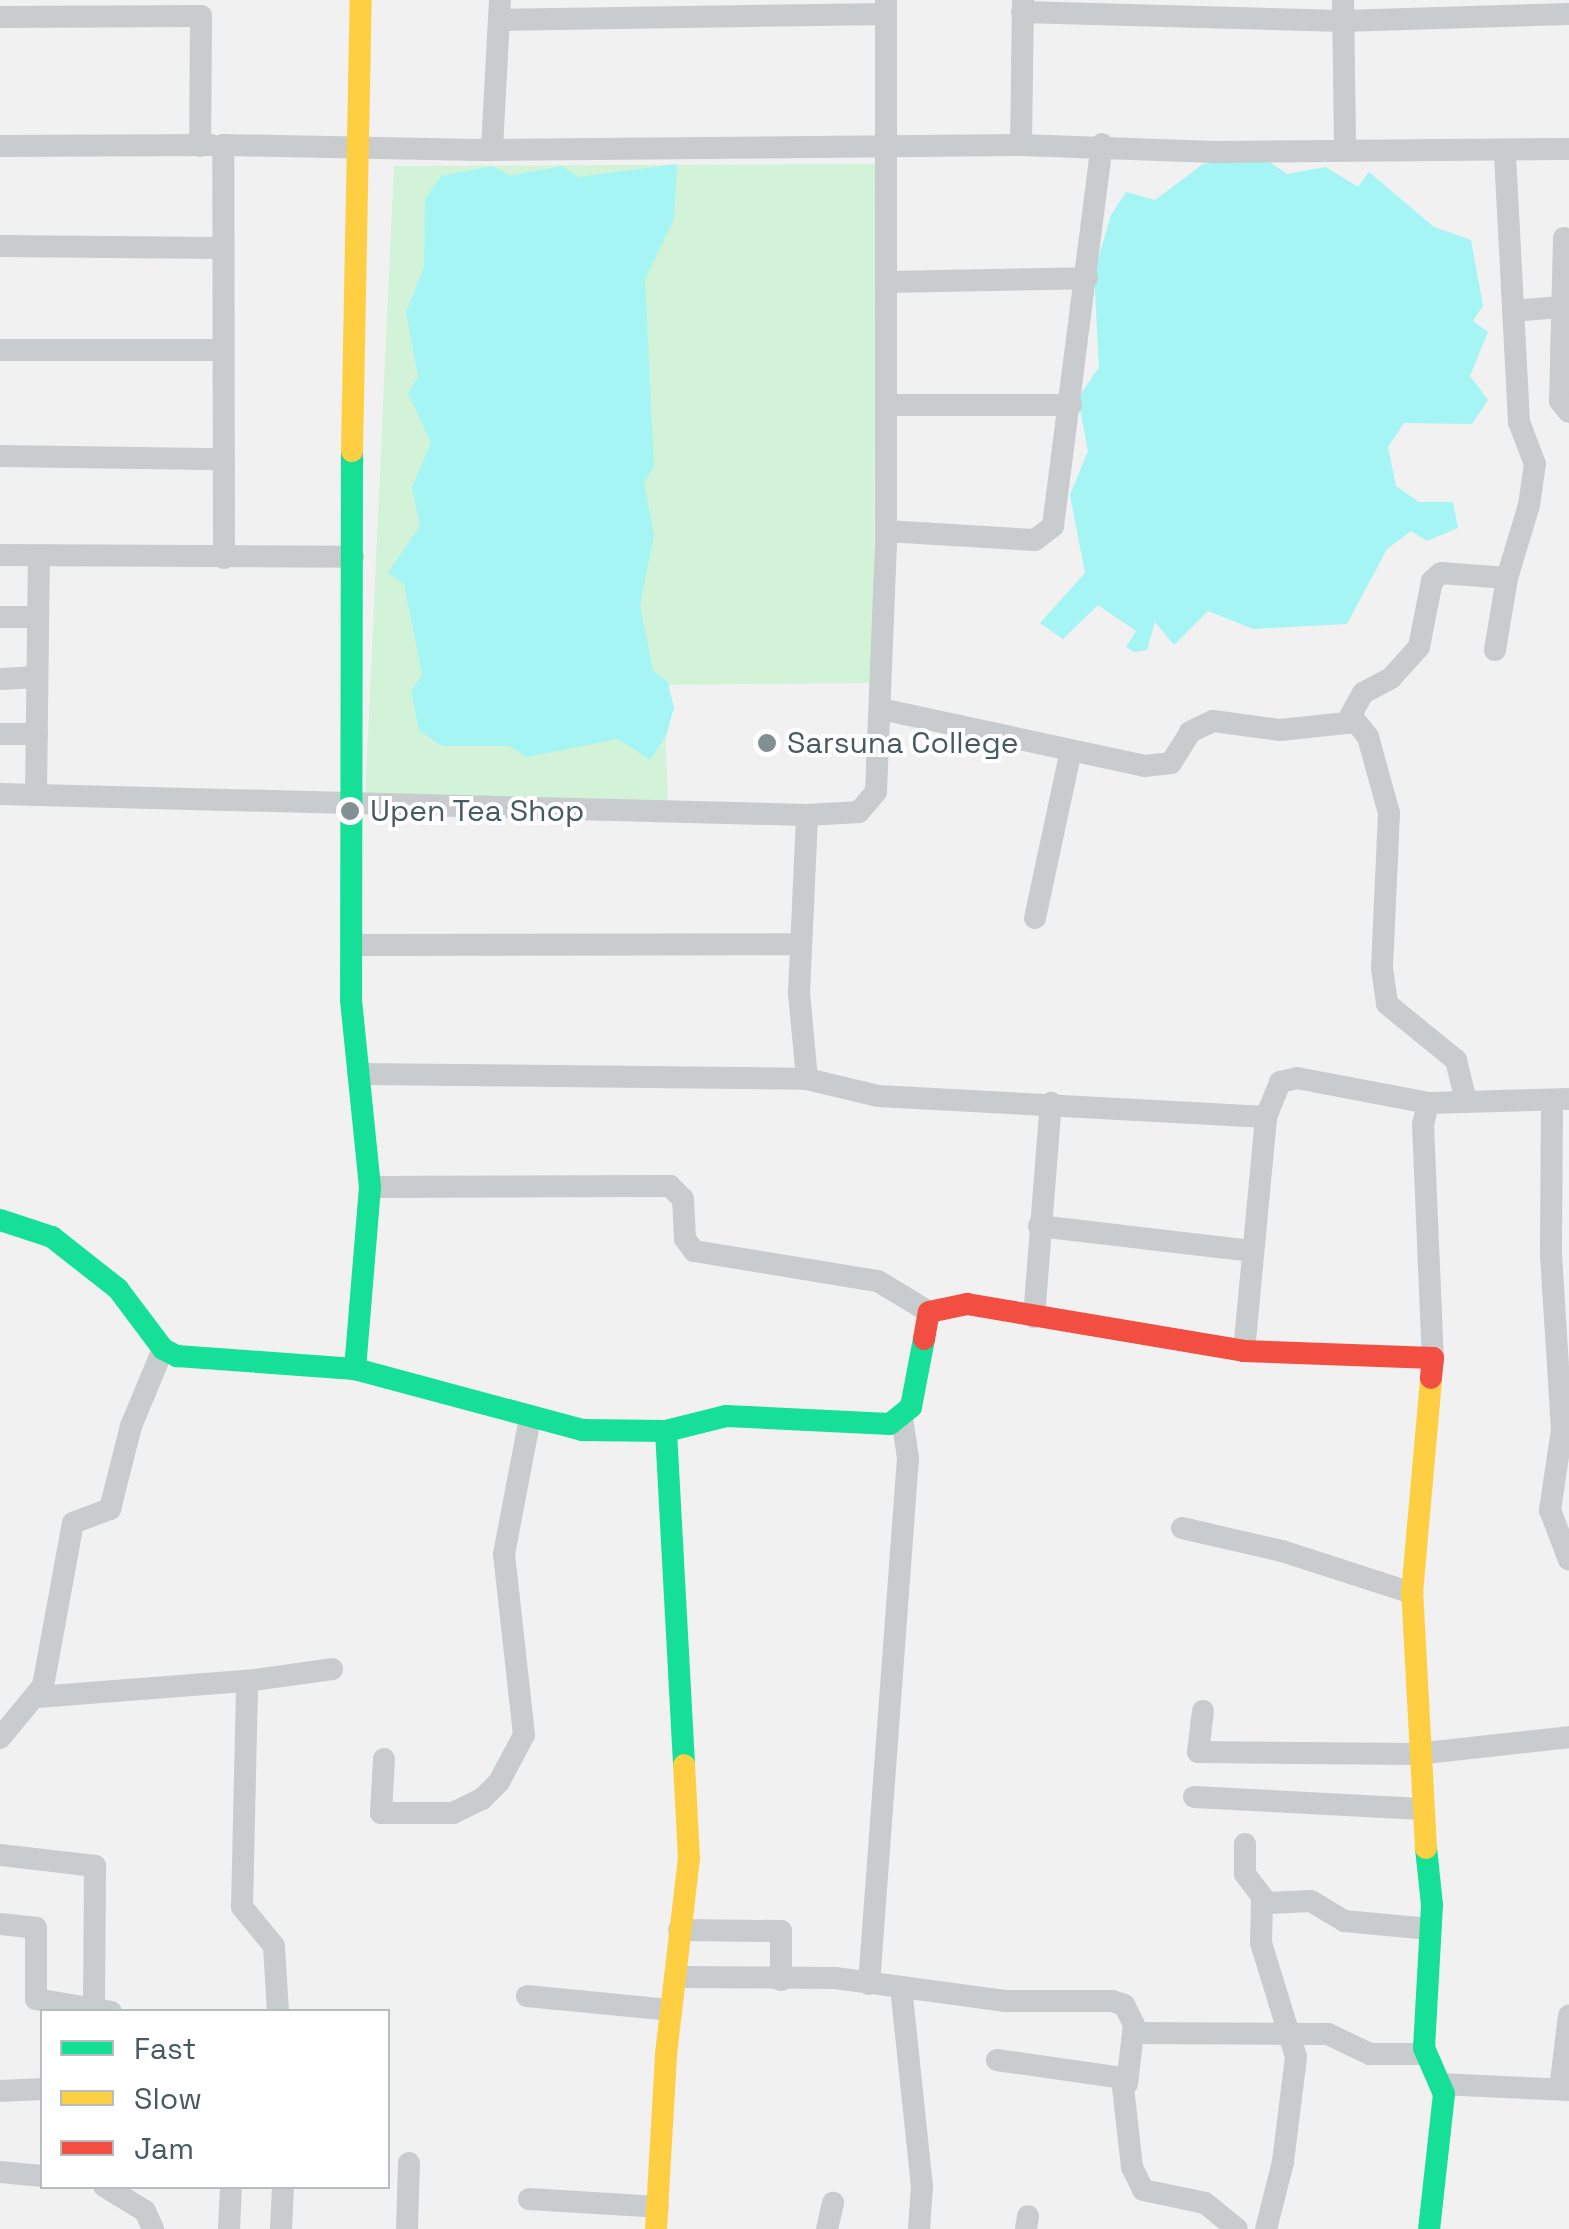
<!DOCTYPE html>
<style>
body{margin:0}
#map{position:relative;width:1569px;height:2229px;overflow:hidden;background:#f2f1f1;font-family:"Space Grotesk",sans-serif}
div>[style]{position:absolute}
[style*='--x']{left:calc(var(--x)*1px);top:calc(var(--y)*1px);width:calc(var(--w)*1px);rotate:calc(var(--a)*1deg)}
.green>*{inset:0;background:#d3f3d8}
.water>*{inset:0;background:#a4f5f3}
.street>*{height:22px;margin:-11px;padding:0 11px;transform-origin:11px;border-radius:11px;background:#c8ccce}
.fast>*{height:22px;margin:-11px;padding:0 11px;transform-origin:11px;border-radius:11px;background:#16e098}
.slow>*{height:22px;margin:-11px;padding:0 11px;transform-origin:11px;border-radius:11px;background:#ffcf43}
.jam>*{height:22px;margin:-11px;padding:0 11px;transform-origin:11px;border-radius:11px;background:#f24e42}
.dots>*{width:28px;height:28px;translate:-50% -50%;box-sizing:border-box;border:5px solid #fff;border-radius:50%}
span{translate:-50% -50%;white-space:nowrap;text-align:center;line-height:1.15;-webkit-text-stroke:8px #fff;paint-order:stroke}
.poi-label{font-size:30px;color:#465a60}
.left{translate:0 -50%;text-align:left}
.legend{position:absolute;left:40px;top:2009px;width:350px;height:180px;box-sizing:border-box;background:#fff;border:2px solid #b5bdbf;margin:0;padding:12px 18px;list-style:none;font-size:30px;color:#465a60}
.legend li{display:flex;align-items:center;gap:20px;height:50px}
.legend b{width:50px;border:2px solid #b5bdbf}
</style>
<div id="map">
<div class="green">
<i style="clip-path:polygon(875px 164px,874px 683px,664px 685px,668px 801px,365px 800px,394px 166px)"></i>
</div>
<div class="water">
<i style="clip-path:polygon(1256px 153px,1287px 174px,1326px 167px,1358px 187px,1369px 172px,1434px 227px,1471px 240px,1483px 306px,1473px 321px,1488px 332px,1470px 376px,1488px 400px,1472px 424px,1404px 423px,1388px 447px,1396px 486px,1419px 502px,1453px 502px,1458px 528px,1427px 541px,1411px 531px,1387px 549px,1347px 624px,1253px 629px,1208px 611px,1174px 645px,1155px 622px,1147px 650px,1134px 652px,1126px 647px,1136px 631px,1098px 605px,1063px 639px,1040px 623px,1085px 573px,1070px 495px,1088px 451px,1078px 398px,1099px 367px,1094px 273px,1111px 215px,1126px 192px,1155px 200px,1203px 164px)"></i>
<i style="clip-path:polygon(677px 164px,674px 219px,645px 279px,654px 467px,644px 483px,654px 535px,640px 605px,653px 671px,668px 682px,674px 708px,666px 736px,650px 760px,618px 739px,526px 757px,510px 746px,442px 746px,419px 730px,411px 691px,422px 675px,404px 584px,388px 573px,420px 526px,412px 487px,431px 443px,408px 393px,418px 377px,406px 312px,424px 267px,425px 199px,441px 176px,493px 166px,509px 176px,562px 166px,578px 177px)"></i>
</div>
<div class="street">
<i style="--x:500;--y:0;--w:150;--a:93.1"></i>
<i style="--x:492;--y:150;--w:529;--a:-0.54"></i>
<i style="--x:1021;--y:145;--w:145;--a:-89.2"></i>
<i style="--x:1343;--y:0;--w:148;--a:89.2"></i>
<i style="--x:1022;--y:12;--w:321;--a:1.6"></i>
<i style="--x:1343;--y:21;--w:226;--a:-1.8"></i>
<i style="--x:0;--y:17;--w:201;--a:-0.3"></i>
<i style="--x:201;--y:16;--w:130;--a:90.4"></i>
<i style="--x:499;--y:20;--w:387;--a:-0.9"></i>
<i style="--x:1021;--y:145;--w:193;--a:2.1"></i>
<i style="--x:1214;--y:152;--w:355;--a:-0.5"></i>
<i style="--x:0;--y:146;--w:211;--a:-0.3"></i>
<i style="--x:1564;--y:238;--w:163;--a:91.4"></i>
<i style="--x:1560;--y:401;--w:14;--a:51"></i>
<i style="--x:0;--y:246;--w:222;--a:0.5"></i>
<i style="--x:886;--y:282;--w:201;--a:-1.1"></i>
<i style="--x:1513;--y:311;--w:48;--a:-4.8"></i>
<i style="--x:0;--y:350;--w:223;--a:0"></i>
<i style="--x:886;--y:405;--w:185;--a:0"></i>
<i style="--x:0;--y:456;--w:224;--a:0.8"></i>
<i style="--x:886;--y:531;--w:149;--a:3.5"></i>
<i style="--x:1035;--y:540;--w:23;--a:-38"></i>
<i style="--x:1053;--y:526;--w:385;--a:-82.7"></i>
<i style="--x:0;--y:555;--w:353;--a:0.3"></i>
<i style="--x:224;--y:558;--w:413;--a:-90.1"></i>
<i style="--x:223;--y:145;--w:269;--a:1.1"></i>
<i style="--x:0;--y:617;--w:38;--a:0"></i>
<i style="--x:1495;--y:650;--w:73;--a:-80.5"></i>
<i style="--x:0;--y:679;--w:37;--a:-3"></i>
<i style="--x:881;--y:709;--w:269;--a:12.2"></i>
<i style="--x:1144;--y:766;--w:27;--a:-6"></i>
<i style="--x:1171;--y:763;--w:36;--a:-58"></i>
<i style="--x:1190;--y:732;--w:25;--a:-26"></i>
<i style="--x:1213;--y:721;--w:68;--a:7.7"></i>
<i style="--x:1280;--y:730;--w:76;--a:-6"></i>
<i style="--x:1356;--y:722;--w:19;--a:51"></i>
<i style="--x:1368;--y:737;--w:79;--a:74.6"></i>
<i style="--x:1389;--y:813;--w:155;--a:92.6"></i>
<i style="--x:1382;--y:968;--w:36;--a:82"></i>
<i style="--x:1387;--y:1004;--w:89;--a:39.1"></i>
<i style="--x:1456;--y:1060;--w:42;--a:76.3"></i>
<i style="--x:1348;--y:720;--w:31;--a:-61"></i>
<i style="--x:1363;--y:693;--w:32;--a:-28"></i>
<i style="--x:1391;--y:678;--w:42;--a:-47.9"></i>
<i style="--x:1419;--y:647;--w:67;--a:-78.9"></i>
<i style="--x:1432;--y:581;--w:12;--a:-42"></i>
<i style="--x:1441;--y:573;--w:66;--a:4.3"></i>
<i style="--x:1507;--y:578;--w:76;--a:-73.2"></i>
<i style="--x:1529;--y:505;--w:41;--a:-81.7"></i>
<i style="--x:1535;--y:464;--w:45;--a:-110.9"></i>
<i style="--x:1519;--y:422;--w:269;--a:-93"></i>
<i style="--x:0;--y:734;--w:37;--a:0"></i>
<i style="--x:0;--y:794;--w:807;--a:1.49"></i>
<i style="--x:36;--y:795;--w:239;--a:-89.3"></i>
<i style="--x:1035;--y:918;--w:167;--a:-77.9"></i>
<i style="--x:352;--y:945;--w:449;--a:-0.1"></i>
<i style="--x:358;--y:1074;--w:449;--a:0.6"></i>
<i style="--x:807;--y:1079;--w:73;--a:13.5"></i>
<i style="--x:878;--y:1096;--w:389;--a:3.1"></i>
<i style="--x:807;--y:1079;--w:86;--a:-95.3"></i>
<i style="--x:799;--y:993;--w:178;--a:-87.4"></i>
<i style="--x:807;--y:815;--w:52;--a:-3.3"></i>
<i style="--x:859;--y:812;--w:26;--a:-50"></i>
<i style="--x:876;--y:792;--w:247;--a:-87.7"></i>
<i style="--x:886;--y:545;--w:545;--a:-90"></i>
<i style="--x:1552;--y:1102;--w:153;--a:90.4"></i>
<i style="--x:1551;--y:1255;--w:174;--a:86.4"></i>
<i style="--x:1562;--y:1429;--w:82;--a:98.4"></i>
<i style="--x:1550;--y:1510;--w:53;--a:69.2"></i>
<i style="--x:1428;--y:1103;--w:22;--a:103"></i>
<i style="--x:1423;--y:1124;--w:234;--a:87.6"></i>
<i style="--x:370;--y:1187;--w:300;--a:-0.2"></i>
<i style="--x:670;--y:1186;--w:18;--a:45"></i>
<i style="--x:683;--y:1199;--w:40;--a:87.1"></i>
<i style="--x:685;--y:1239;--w:15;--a:53"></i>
<i style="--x:694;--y:1251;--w:186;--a:9.3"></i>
<i style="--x:878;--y:1281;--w:60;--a:31.3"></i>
<i style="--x:1039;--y:1226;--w:213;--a:6.7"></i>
<i style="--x:1034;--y:1317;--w:215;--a:-85.5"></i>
<i style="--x:1244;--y:1351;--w:235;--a:-84.6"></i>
<i style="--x:1266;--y:1117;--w:38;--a:-68"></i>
<i style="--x:1280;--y:1082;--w:17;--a:-13"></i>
<i style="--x:1297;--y:1078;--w:133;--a:10.8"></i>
<i style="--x:1428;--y:1103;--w:141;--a:-1.6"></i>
<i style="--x:1182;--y:1528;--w:103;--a:13"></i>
<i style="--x:1282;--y:1551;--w:137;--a:17.9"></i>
<i style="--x:37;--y:1697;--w:211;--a:-4.4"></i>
<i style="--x:1203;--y:1711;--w:41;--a:97"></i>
<i style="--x:1198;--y:1752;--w:218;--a:0.5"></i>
<i style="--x:1416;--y:1754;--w:154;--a:-6.3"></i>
<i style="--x:0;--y:1738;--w:67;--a:-50.4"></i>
<i style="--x:43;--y:1686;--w:166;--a:-79.6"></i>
<i style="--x:73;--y:1523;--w:40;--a:-21"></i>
<i style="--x:110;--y:1509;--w:86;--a:-75.8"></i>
<i style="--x:131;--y:1426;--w:83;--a:-67.4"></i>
<i style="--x:384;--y:1759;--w:54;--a:93.2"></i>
<i style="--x:381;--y:1813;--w:72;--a:0"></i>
<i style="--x:453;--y:1813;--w:32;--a:-26"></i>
<i style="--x:482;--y:1799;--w:24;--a:-45"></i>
<i style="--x:499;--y:1782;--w:53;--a:-62"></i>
<i style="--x:524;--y:1735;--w:182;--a:-96.3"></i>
<i style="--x:504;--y:1554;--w:138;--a:-79.2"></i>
<i style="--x:1194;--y:1797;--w:228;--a:3"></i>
<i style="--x:1245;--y:1844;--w:30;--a:90"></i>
<i style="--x:1245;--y:1874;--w:36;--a:53"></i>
<i style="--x:1267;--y:1903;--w:44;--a:-2.6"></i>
<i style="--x:1311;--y:1901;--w:39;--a:31"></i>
<i style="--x:1344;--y:1921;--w:86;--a:5.3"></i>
<i style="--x:0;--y:1855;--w:96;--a:6.6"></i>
<i style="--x:95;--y:1866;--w:144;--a:90.4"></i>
<i style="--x:1262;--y:1899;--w:44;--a:91.3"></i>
<i style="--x:1261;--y:1943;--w:119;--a:72.9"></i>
<i style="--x:1296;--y:2057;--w:106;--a:97.1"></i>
<i style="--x:1283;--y:2162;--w:69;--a:104.2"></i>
<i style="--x:0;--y:1924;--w:36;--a:6"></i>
<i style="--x:36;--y:1928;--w:71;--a:90"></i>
<i style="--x:36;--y:1999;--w:76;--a:9.8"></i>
<i style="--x:679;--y:1930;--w:102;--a:0.6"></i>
<i style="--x:781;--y:1931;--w:49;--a:90"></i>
<i style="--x:675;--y:1977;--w:160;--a:0.4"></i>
<i style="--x:835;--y:1978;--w:173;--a:7.7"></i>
<i style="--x:1006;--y:2001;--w:106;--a:0"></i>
<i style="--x:1112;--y:2001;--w:13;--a:18"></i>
<i style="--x:1124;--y:2005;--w:22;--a:63"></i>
<i style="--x:1134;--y:2025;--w:59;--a:96.8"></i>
<i style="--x:869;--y:1984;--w:527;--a:-85.76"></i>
<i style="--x:908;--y:1458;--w:40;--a:-98.5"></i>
<i style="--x:901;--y:1987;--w:200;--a:84"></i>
<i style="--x:922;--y:2186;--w:43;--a:94"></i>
<i style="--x:527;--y:1996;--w:145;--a:5.6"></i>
<i style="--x:278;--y:2012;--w:66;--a:-93.5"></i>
<i style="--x:274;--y:1946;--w:50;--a:-129.4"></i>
<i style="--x:242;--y:1907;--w:226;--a:-88.7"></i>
<i style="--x:247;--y:1681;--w:86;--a:-8"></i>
<i style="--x:1134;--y:2033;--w:194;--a:0.3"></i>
<i style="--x:1328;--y:2034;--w:47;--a:25.5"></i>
<i style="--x:1370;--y:2054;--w:56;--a:0"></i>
<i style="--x:997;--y:2060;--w:126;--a:8.2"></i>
<i style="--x:1122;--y:2078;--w:90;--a:83.6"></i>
<i style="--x:1132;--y:2167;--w:25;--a:64"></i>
<i style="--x:1143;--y:2190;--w:63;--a:11.8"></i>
<i style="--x:1205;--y:2203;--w:41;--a:39.1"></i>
<i style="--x:1440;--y:2084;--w:129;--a:2.7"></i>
<i style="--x:1560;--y:2089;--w:74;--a:-83"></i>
<i style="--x:0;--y:2091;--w:42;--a:-2.7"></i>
<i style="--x:0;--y:2172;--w:42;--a:5.4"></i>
<i style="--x:104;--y:2186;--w:48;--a:31.4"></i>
<i style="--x:145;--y:2211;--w:20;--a:66"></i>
<i style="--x:529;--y:2199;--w:129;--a:3.5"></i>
<i style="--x:229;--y:2229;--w:43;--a:-87.3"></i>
<i style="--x:281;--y:2229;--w:43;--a:-87.3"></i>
<i style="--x:407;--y:2229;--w:66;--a:-88.3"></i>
<i style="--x:827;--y:2229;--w:27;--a:-77"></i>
<i style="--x:1026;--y:2229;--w:13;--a:-81"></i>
</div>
<div class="fast">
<i style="--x:352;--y:451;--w:549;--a:90.1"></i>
<i style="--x:351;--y:1000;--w:188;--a:84.2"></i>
<i style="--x:370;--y:1187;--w:183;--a:94.7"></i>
<i style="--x:0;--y:1220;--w:55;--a:18.1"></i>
<i style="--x:52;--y:1237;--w:84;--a:38.2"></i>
<i style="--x:118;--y:1289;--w:75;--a:53.1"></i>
<i style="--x:163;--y:1349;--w:16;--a:27"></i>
<i style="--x:177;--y:1356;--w:178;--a:4.2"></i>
<i style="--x:355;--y:1369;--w:235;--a:15"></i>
<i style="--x:582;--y:1430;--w:84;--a:0.7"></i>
<i style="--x:666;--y:1431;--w:62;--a:-14"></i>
<i style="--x:726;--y:1416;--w:164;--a:2.8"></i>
<i style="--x:890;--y:1424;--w:27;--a:-39"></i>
<i style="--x:911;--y:1407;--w:69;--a:-79.2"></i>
<i style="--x:666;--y:1431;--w:334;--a:86.9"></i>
<i style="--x:1426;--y:1848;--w:57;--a:84"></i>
<i style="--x:1432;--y:1905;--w:143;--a:93.2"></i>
<i style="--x:1424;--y:2048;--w:50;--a:66.5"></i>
<i style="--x:1444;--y:2094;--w:136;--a:96.3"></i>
</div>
<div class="slow">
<i style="--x:352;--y:451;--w:451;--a:-88.9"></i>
<i style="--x:1426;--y:1848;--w:255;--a:-93.1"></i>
<i style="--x:1412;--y:1593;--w:216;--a:-84.9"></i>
<i style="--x:656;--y:2229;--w:175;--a:-86.7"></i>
<i style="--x:666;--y:2054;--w:196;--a:-83.3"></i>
<i style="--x:689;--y:1859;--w:94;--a:-93"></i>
</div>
<div class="jam">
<i style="--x:924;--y:1339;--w:27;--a:-80"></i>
<i style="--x:929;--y:1312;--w:39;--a:-12"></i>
<i style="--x:967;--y:1304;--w:281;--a:9.6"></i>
<i style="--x:1244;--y:1351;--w:189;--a:2.1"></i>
<i style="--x:1433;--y:1358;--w:20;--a:96"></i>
</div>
<div class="dots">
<i style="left:767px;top:743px;background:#828f93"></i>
<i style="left:350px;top:811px;background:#828f93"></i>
</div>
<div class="poi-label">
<span class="left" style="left:787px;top:743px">Sarsuna College</span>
<span class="left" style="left:370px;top:811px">Upen Tea Shop</span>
</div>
<ul class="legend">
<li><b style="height:12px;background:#16e098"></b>Fast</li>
<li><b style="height:12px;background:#ffcf43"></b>Slow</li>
<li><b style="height:12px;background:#f24e42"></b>Jam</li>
</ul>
</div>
